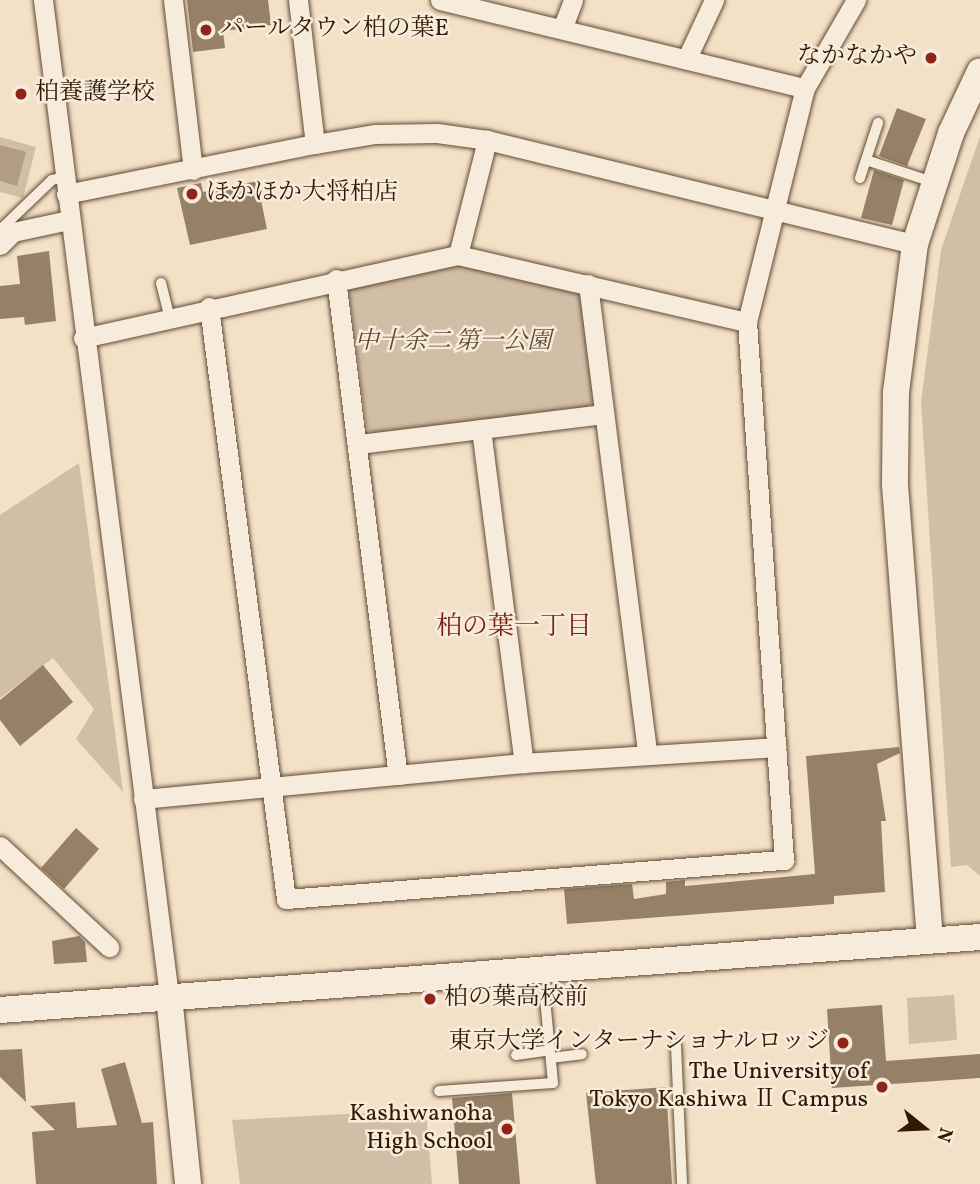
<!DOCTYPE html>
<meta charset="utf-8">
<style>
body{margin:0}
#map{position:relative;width:980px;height:1184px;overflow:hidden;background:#f2e0c7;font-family:Vollkorn,"Noto Serif JP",serif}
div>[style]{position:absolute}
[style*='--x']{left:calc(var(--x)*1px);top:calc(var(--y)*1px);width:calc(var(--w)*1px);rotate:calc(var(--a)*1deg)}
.green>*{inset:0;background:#d1bea6}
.water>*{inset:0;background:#b19c84}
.building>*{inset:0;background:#968068}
.roads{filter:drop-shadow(0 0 2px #624b33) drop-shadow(0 0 2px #624b33)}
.lane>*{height:10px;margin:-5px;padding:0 5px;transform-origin:5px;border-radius:5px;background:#f7ebdb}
.street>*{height:19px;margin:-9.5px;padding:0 9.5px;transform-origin:9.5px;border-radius:9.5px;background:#f7ebdb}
.secondary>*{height:26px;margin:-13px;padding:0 13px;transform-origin:13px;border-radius:13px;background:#f7ebdb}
.dots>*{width:19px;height:19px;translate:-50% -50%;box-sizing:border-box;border:4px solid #f7ebdb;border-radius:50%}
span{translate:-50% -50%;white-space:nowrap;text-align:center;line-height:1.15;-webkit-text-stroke:5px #f7ebdb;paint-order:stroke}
.poi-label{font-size:24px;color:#321902}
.left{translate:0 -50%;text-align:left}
.right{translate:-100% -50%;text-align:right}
.park-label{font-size:24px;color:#624b33;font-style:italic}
.neighbourhood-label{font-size:26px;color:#7a1f14}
.north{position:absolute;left:889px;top:1093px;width:70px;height:70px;-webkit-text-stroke:5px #f7ebdb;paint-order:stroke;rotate:108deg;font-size:19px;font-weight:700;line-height:28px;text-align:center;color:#321902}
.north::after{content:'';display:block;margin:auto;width:24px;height:32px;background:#321902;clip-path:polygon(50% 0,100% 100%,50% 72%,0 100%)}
</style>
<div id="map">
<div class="green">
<i style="clip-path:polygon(980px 136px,980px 876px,967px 865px,951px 867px,921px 402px,941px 250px)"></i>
<i style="clip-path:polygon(0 137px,36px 147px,23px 198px,0 192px)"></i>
<i style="clip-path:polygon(454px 261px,575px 289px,583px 297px,595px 398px,588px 407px,373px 433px,367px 429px,349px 290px,355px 283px)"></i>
<i style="clip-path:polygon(79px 463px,123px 792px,76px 739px,94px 709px,53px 658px,0 698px,0 515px)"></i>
<i style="clip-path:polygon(954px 995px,957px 1040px,909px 1044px,907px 998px)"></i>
<i style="clip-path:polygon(426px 1110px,432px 1184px,240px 1184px,232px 1120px)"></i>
</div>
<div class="water">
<i style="clip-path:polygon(0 145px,26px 152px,17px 186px,0 181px)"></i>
</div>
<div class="building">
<i style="clip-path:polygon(187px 0,268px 0,271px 25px,223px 31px,225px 48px,193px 52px)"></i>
<i style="clip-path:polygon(897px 108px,926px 119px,907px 166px,879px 156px)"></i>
<i style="clip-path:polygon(874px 170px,904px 180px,892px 225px,861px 218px)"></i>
<i style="clip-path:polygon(257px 181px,267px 229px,190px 245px,177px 188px,201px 183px,203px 192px)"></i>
<i style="clip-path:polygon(49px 251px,56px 321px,25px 325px,24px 317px,0 319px,0 286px,20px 284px,17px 256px)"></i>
<i style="clip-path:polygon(43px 665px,73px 702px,20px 746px,0 720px,0 700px)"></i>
<i style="clip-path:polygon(899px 747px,900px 753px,877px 764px,886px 821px,881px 821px,885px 892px,834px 896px,834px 904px,567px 924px,564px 889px,632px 884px,634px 899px,666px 894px,666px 882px,685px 880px,685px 886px,815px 874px,806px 756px)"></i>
<i style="clip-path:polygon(76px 828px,99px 849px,64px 889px,41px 868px)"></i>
<i style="clip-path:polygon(79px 936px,85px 942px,87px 962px,54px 964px,52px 941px)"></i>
<i style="clip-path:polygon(882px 1005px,886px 1061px,980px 1054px,980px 1078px,832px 1088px,827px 1009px)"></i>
<i style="clip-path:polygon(22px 1049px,26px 1102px,0 1077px,0 1050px)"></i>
<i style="clip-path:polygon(125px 1062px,142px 1123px,153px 1122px,157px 1184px,36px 1184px,32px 1132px,55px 1130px,30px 1106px,75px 1102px,77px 1128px,117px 1125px,101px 1069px)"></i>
<i style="clip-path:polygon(666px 1087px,672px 1184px,596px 1184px,586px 1093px)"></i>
<i style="clip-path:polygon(512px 1093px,520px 1184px,459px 1184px,452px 1098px)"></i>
</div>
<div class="roads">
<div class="lane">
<i style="--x:866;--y:160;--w:70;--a:18.4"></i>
<i style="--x:860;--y:178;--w:58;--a:-71.9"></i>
<i style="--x:0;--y:230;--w:72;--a:-43.9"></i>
<i style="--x:52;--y:180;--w:12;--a:-14"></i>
<i style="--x:161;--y:283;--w:34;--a:76"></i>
<i style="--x:676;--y:1046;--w:138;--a:87.5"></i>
<i style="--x:516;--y:1055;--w:34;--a:-8"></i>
<i style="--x:551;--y:1058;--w:31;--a:-7"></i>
<i style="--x:439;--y:1091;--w:114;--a:-4"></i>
<i style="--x:553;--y:1083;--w:84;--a:-95.4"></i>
</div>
<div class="street">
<i style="--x:43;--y:0;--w:1004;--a:82.79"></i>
<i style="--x:173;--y:0;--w:171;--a:83.3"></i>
<i style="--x:298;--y:0;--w:145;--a:83.3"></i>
<i style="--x:440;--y:0;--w:375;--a:13.6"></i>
<i style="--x:562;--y:29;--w:31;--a:-69"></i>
<i style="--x:687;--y:58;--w:64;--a:-65"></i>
<i style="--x:66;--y:194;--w:254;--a:-11.4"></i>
<i style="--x:315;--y:144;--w:61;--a:-9.5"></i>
<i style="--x:375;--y:134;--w:62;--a:-0.9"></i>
<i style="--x:437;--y:133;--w:50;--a:8"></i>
<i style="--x:487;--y:140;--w:440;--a:13.7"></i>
<i style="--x:0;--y:245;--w:18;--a:-45"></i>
<i style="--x:13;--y:232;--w:57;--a:-12.1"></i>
<i style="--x:458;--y:255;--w:119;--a:-75.8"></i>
<i style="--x:336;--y:279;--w:500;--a:82.9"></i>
<i style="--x:588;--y:284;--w:474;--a:82.8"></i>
<i style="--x:209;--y:307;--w:597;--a:82.59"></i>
<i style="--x:286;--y:899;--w:500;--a:-4.5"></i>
<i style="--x:784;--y:860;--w:539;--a:-93.93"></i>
<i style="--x:747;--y:322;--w:241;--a:-76.1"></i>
<i style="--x:805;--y:88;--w:102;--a:-59.9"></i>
<i style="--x:83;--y:338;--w:384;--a:-12.5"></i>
<i style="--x:458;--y:255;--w:297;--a:13.1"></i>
<i style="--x:481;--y:429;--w:337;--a:82.7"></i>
<i style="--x:359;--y:444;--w:247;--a:-7"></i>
<i style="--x:143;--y:799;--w:383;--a:-5.4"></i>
<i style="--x:524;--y:763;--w:253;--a:-3.6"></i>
<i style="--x:0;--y:846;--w:149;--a:42.8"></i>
</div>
<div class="secondary">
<i style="--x:930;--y:940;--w:459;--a:-94.4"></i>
<i style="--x:895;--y:482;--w:90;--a:-89.4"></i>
<i style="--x:896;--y:392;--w:149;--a:-82.7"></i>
<i style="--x:915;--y:244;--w:117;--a:-72"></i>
<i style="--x:951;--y:133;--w:68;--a:-64.9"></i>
<i style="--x:169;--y:996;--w:189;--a:84.2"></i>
<i style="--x:0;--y:1010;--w:983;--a:-4.26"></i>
</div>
</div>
<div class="dots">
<i style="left:206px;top:30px;background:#8f2418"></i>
<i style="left:931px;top:58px;background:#8f2418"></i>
<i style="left:21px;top:94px;background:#8f2418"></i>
<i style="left:192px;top:194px;background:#8f2418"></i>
<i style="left:430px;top:999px;background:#8f2418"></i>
<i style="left:843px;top:1043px;background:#8f2418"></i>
<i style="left:882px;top:1087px;background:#8f2418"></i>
<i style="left:507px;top:1129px;background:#8f2418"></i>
</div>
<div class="poi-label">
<span class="left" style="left:220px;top:30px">パールタウン柏の葉E</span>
<span class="right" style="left:917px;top:58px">なかなかや</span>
<span class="left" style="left:35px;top:94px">柏養護学校</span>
<span class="left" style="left:206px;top:194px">ほかほか大将柏店</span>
<span class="left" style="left:444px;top:999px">柏の葉高校前</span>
<span class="right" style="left:829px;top:1043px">東京大学インターナショナルロッジ</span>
<span class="right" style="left:868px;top:1087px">The University of<br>Tokyo Kashiwa Ⅱ Campus</span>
<span class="right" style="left:493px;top:1129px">Kashiwanoha<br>High School</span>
</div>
<div class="park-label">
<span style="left:453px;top:343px">中十余二 第一公園</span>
</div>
<div class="neighbourhood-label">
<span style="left:514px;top:628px">柏の葉一丁目</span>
</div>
<div class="north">N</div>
</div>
